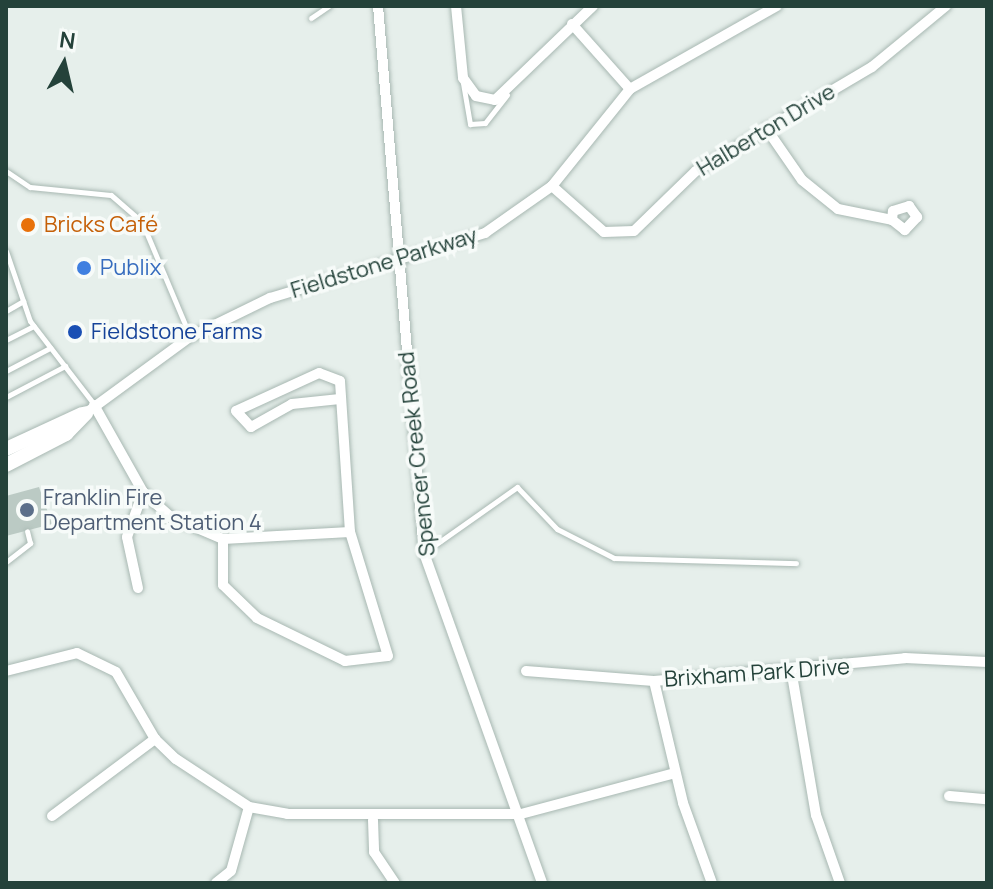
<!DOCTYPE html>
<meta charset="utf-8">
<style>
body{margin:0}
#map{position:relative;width:993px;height:889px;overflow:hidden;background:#e6efeb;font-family:Manrope,sans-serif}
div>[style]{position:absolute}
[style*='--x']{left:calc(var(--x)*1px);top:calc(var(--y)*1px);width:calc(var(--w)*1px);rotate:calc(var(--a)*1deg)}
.building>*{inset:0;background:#bbcac4}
.roads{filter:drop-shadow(0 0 2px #a8b8b2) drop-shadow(0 0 2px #a8b8b2)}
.lane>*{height:5px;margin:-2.5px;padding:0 2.5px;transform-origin:2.5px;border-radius:2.5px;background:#fff}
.street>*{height:10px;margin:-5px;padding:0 5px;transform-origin:5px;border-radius:5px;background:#fff}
.secondary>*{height:14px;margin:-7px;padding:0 7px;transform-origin:7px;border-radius:7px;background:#fff}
.dots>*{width:22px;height:22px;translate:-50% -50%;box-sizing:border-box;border:4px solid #f7fbf9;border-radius:50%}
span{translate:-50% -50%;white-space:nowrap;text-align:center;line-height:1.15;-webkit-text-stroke:7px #f7fbf9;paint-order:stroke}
.street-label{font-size:22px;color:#24423a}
.food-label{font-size:22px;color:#c56008}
.left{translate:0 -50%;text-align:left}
.shop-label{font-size:22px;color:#366cbe}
.transit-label{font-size:22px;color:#164399}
.service-label{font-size:22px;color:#4e5e75}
.frame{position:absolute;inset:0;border:8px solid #24423a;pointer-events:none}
.north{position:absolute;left:24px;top:24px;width:80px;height:80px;-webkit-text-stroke:6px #f7fbf9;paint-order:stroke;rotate:8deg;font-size:22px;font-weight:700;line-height:32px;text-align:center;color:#24423a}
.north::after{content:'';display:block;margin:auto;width:28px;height:36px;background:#24423a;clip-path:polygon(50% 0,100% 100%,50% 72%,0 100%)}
</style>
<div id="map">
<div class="building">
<i style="clip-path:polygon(39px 487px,52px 524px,6px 536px,6px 496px)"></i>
</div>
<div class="roads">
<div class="lane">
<i style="--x:311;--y:18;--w:22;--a:-34"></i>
<i style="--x:463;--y:83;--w:42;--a:80.3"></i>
<i style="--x:470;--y:124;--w:15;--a:-4"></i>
<i style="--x:485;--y:123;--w:36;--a:-52"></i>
<i style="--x:6;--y:171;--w:29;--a:34"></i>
<i style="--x:30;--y:187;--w:81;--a:5.6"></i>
<i style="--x:111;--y:195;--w:41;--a:41.1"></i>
<i style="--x:142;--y:222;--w:124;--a:67.2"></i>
<i style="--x:6;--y:251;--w:74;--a:71.1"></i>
<i style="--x:30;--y:321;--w:105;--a:52.4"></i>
<i style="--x:6;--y:311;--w:20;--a:-30"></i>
<i style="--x:6;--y:340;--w:31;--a:-27"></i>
<i style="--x:6;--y:371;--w:50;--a:-27.6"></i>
<i style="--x:6;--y:397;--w:67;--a:-27.7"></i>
<i style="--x:425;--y:552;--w:113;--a:-35.2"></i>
<i style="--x:517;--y:487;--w:58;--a:46.4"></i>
<i style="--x:557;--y:529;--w:64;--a:27"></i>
<i style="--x:614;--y:558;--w:182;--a:1.6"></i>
<i style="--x:6;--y:562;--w:31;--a:-38"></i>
<i style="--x:30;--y:543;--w:12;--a:-104"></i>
</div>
<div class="street">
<i style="--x:378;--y:6;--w:549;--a:85.19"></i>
<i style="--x:424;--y:553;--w:350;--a:70.3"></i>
<i style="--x:456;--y:6;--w:72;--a:84.4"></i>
<i style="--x:463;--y:78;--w:22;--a:54"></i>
<i style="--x:476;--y:96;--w:19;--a:12"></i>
<i style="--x:495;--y:100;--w:136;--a:-43.8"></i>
<i style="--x:572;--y:24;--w:87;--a:48.3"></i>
<i style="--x:766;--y:128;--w:63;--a:55.3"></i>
<i style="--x:802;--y:180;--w:46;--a:38.9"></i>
<i style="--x:838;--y:209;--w:55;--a:11.5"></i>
<i style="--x:892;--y:220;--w:9;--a:-84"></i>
<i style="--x:893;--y:211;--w:17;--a:-17"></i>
<i style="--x:909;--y:206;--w:14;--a:54"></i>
<i style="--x:917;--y:217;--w:18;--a:133"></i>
<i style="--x:905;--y:230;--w:16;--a:-142"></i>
<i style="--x:552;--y:186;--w:69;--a:41.5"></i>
<i style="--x:604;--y:232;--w:30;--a:-2"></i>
<i style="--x:634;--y:231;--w:86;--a:-44.1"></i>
<i style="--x:696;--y:171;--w:204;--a:-30.6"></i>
<i style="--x:872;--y:67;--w:96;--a:-39.5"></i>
<i style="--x:94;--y:405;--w:100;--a:60.6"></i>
<i style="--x:143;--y:492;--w:38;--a:42"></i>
<i style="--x:171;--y:517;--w:56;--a:22.9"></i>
<i style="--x:223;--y:539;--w:127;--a:-3.2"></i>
<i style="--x:86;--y:413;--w:129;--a:-36.2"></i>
<i style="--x:190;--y:337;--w:89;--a:-26"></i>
<i style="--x:270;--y:298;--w:225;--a:-16.8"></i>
<i style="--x:485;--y:233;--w:82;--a:-35"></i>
<i style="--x:552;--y:186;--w:124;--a:-51.2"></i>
<i style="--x:630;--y:89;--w:169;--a:-29.5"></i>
<i style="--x:223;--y:539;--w:46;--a:90"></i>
<i style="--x:223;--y:585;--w:47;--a:44.1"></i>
<i style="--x:257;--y:618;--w:98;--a:26"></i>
<i style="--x:345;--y:661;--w:43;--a:-6.6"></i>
<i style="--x:388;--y:656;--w:130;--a:-107"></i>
<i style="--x:350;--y:532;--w:151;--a:-93.8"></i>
<i style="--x:340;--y:381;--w:22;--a:-159"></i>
<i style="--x:319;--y:373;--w:91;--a:155.4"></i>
<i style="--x:236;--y:411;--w:22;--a:47"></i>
<i style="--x:251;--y:427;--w:47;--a:-29.3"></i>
<i style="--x:292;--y:404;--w:48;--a:-5.9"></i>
<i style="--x:138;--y:588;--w:52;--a:-102.2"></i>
<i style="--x:127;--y:537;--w:48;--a:-70.4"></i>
<i style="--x:791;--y:669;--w:148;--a:80.3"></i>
<i style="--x:816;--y:815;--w:72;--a:70.6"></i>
<i style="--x:6;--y:671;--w:73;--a:-14.2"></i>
<i style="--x:77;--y:653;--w:43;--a:26"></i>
<i style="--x:116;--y:672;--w:78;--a:59.8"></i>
<i style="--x:155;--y:739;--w:29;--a:44"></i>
<i style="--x:176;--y:759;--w:87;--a:33.3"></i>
<i style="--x:249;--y:807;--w:39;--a:10"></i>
<i style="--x:287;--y:814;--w:234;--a:0"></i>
<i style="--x:521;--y:814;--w:159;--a:-14.9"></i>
<i style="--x:526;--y:671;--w:128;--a:4.5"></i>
<i style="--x:654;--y:681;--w:252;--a:-5.2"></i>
<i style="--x:905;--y:658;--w:82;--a:2.8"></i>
<i style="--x:654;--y:681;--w:125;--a:76.6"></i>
<i style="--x:683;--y:803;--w:85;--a:70.1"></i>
<i style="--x:949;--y:796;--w:38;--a:5"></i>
<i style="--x:52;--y:816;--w:129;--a:-36.8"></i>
<i style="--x:373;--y:820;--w:32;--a:88"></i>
<i style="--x:374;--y:852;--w:37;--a:56"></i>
<i style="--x:216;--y:883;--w:19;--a:-39"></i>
<i style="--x:231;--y:871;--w:66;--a:-74.3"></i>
</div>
<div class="secondary">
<i style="--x:6;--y:449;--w:84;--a:-24.7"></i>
<i style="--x:6;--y:465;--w:68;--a:-27.3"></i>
<i style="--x:66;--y:434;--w:29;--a:-46"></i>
</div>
</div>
<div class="dots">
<i style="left:28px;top:225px;background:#e8710a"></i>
<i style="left:84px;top:268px;background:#3f7fe0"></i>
<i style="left:75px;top:332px;background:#1a4fb4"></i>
<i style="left:27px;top:510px;background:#5c6f8a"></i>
</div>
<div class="street-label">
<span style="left:766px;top:130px;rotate:-31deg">Halberton Drive</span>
<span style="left:384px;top:263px;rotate:-17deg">Fieldstone Parkway</span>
<span style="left:417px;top:454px;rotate:-96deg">Spencer Creek Road</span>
<span style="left:757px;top:673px;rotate:-4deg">Brixham Park Drive</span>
</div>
<div class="food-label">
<span class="left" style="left:44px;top:225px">Bricks Café</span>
</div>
<div class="shop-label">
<span class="left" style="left:100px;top:268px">Publix</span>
</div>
<div class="transit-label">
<span class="left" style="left:91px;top:332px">Fieldstone Farms</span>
</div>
<div class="service-label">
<span class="left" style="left:43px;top:510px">Franklin Fire<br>Department Station 4</span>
</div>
<div class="frame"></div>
<div class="north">N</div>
</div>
